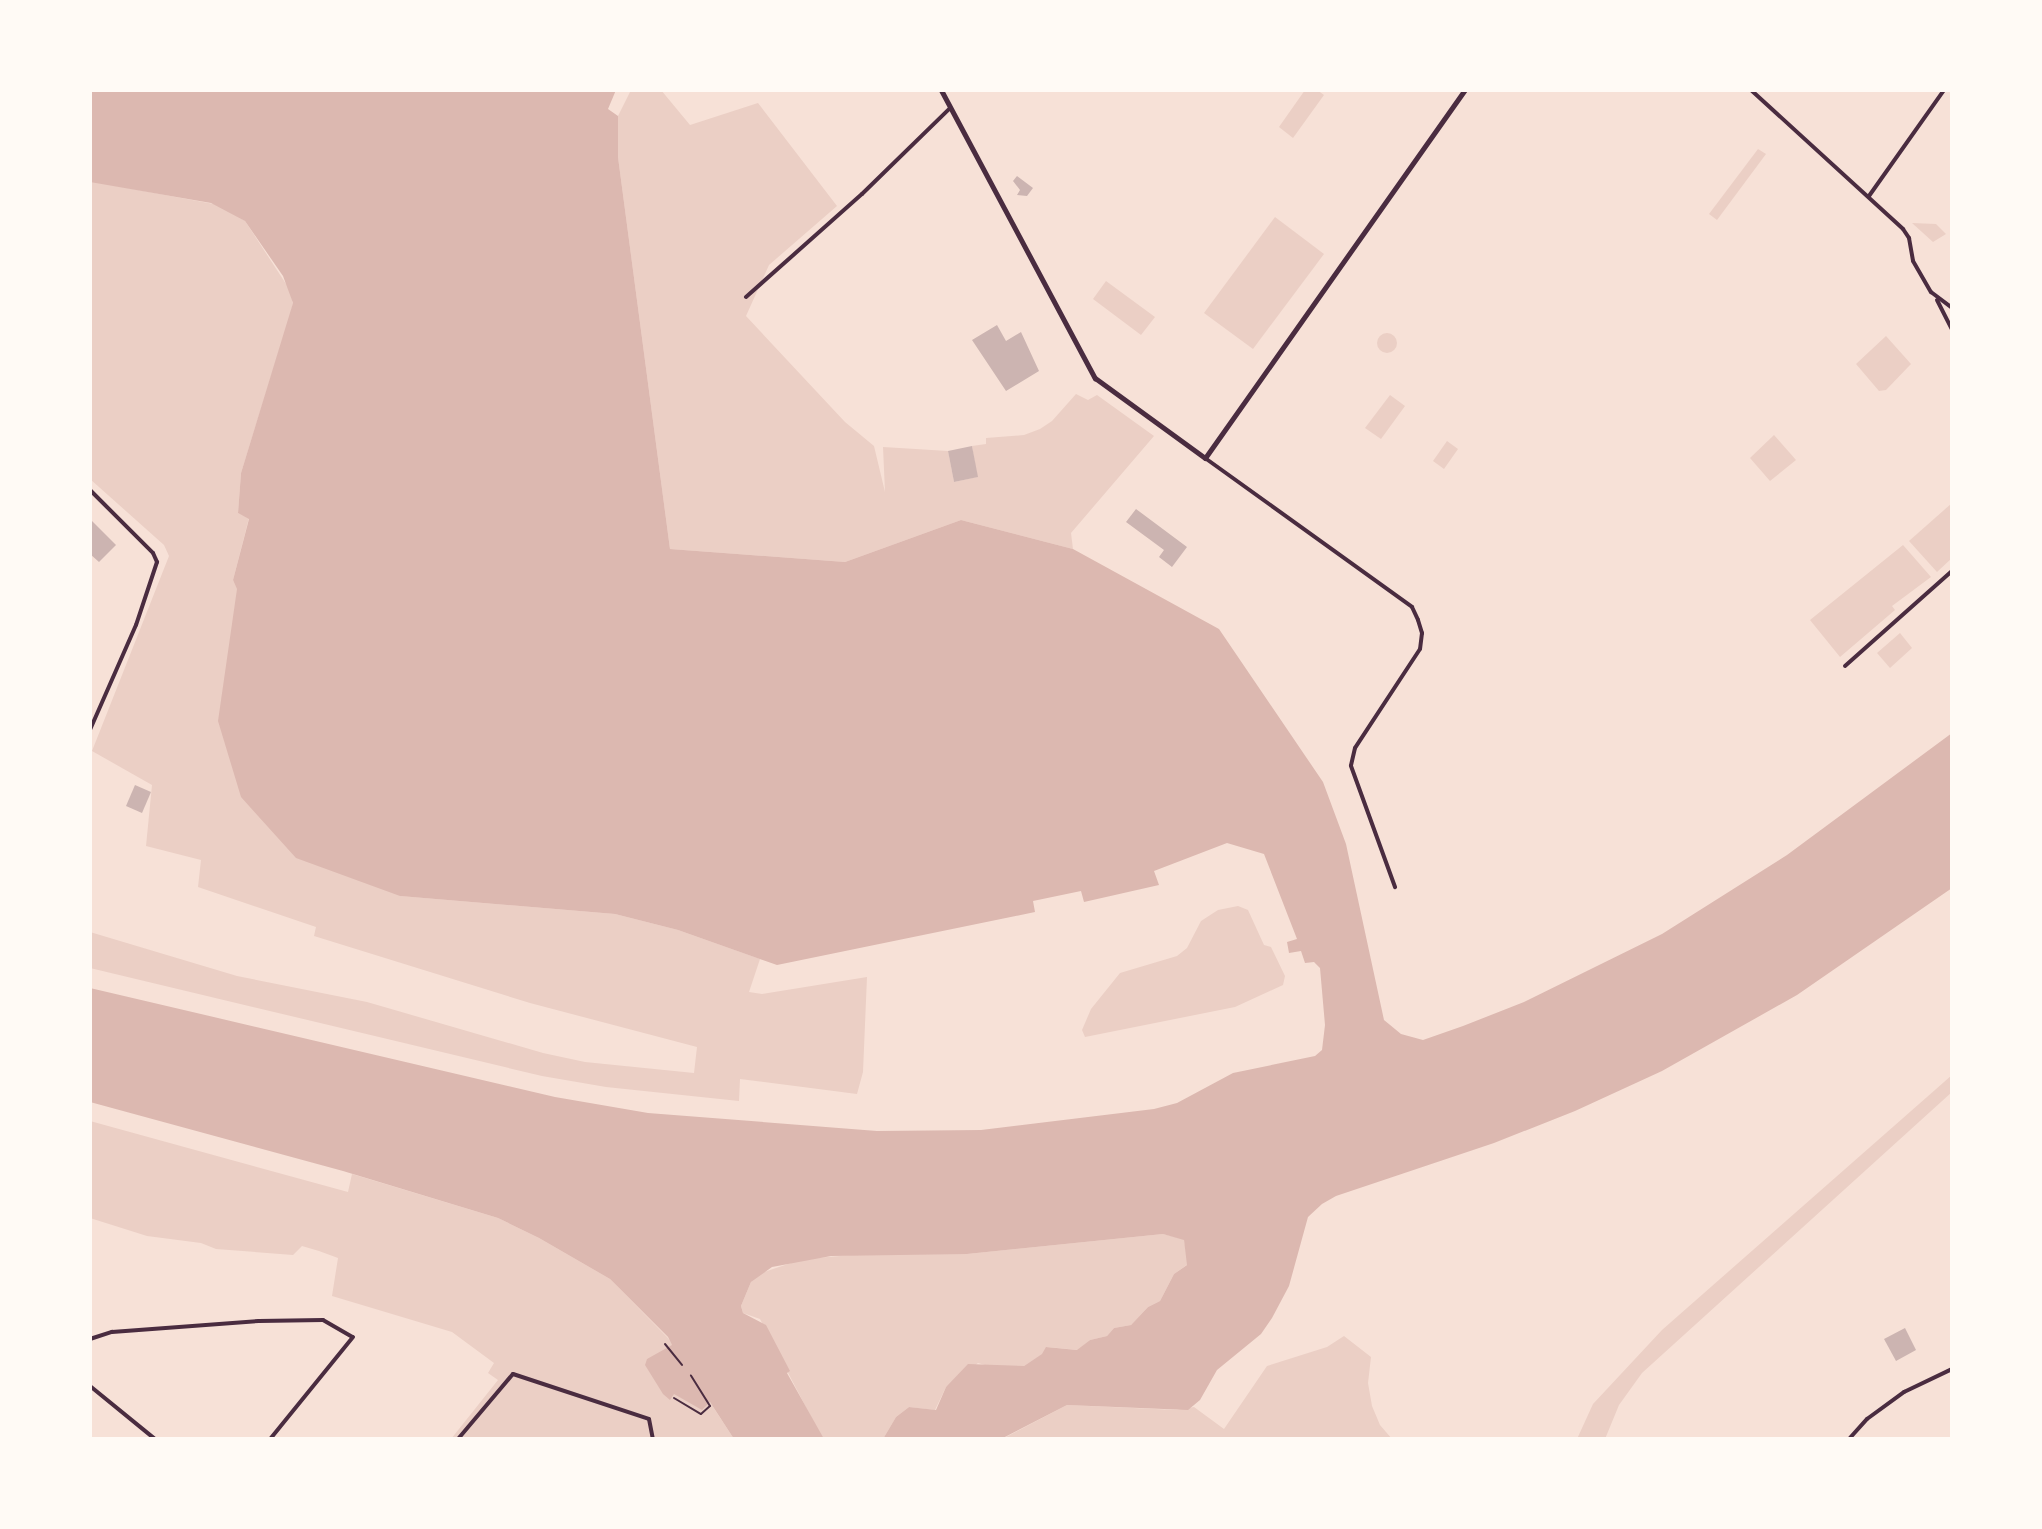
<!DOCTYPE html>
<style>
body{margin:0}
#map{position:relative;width:2042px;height:1529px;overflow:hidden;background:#f7e1d7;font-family:Raleway,sans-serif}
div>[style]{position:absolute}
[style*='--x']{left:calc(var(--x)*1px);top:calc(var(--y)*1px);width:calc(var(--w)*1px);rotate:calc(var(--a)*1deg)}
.green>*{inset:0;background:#ebcfc5}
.round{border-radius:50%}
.water>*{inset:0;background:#dcb8b0}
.building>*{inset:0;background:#ccb4b1}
.path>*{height:2px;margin:-1px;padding:0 1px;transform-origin:1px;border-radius:1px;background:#4a2c40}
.minor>*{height:4px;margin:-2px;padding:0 2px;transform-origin:2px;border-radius:2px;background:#4a2c40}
.tertiary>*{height:5px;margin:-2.5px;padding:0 2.5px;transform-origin:2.5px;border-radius:2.5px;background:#4a2c40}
span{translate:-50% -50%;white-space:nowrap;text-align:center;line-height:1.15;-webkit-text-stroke:6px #fffaf5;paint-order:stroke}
.frame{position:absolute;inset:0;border:92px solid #fffaf5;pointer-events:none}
</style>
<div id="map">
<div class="green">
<i style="clip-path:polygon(631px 90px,661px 90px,690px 125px,758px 103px,837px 206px,769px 265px,746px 316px,845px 422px,874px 446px,885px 492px,883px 447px,948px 451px,954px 482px,977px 477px,972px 446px,986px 444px,986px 438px,1024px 435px,1040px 429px,1052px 421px,1076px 394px,1088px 400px,1097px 395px,1154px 436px,1071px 533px,1073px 549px,961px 520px,845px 562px,670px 549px,618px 157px,618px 116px)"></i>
<i style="clip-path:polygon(1305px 90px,1317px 90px,1324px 95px,1293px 138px,1279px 127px)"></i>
<i style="clip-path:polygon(1758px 149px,1766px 154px,1717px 220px,1709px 214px)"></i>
<i style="clip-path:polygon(90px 181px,219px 205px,245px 221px,290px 290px,293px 304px,288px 322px,241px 473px,238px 513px,249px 518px,233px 580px,400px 896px,615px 914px,678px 930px,760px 959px,749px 992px,762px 994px,867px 977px,863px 1072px,857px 1094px,740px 1079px,739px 1101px,606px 1087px,542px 1076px,90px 968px,90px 932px,237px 976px,367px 1002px,543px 1053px,585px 1062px,694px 1073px,697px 1047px,530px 1003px,314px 936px,316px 927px,198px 887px,201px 860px,146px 846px,152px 785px,92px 751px,169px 556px,164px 545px,90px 479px)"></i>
<i style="clip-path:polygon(1275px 217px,1324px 254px,1253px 349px,1204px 313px)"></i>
<i style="clip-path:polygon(1912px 223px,1936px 224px,1946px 234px,1933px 242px)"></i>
<i style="clip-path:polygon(1106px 281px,1155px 317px,1141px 335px,1093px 299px)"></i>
<i class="round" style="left:1377px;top:333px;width:20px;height:20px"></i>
<i style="clip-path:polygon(1886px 336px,1911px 364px,1886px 390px,1879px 391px,1856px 364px)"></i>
<i style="clip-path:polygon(1390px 395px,1405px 406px,1381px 439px,1365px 428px)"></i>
<i style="clip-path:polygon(1774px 435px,1796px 460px,1770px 481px,1750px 458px)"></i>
<i style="clip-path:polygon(1447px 441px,1458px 449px,1444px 469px,1433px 461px)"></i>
<i style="clip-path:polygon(1952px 503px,1952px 558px,1937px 572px,1909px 541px)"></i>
<i style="clip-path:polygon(1903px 545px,1931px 577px,1892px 606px,1895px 610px,1840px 657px,1810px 620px)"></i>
<i style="clip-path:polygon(1900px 633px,1912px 648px,1890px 668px,1877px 653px)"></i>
<i style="clip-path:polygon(1238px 906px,1248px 910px,1264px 945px,1271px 947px,1285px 976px,1283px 985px,1235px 1007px,1085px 1037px,1082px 1030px,1091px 1009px,1120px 973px,1177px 956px,1187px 948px,1201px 921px,1218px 910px)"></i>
<i style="clip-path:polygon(1952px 1075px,1952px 1092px,1642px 1373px,1619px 1405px,1605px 1439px,1577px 1439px,1593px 1404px,1662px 1330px)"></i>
<i style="clip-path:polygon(90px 1121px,348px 1192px,352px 1174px,498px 1218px,539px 1238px,610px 1279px,668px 1338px,734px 1439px,451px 1439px,498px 1380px,488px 1373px,494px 1363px,452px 1332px,332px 1296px,338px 1258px,319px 1251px,302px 1246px,293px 1255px,216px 1249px,201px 1243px,147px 1236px,90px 1218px)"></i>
<i style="clip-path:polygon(1163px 1234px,1184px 1239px,1188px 1264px,1174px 1274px,1160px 1301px,1148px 1307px,1131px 1325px,1114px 1328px,1107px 1336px,1090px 1340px,1078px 1350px,1047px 1347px,1043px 1354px,1024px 1366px,992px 1367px,978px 1363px,946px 1387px,935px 1410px,909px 1407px,896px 1417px,883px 1439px,822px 1438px,760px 1319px,743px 1313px,741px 1306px,751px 1282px,761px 1273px,803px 1259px,865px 1254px,967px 1254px)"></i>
<i style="clip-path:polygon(1344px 1336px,1371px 1357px,1368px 1383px,1372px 1406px,1380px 1425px,1392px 1439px,1002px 1439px,1067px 1405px,1177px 1410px,1194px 1407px,1224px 1429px,1267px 1366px,1327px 1347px)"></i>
</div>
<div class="water">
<i style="clip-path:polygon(90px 90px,616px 90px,608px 109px,618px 116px,618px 157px,670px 549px,845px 562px,961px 520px,1073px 549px,1219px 629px,1323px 782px,1346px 844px,1384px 1020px,1401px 1034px,1423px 1040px,1463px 1026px,1524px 1002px,1662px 934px,1787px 855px,1952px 733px,1952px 888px,1797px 995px,1662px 1071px,1575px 1111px,1494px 1143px,1336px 1196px,1322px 1204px,1308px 1217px,1289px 1286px,1272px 1318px,1261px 1334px,1217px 1370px,1200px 1400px,1188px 1410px,1067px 1405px,1001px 1439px,883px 1439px,896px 1417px,909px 1407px,936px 1410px,946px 1387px,968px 1364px,1024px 1366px,1042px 1354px,1046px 1347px,1077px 1350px,1090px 1340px,1107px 1336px,1114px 1328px,1131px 1325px,1148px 1307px,1160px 1301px,1174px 1274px,1187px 1265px,1184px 1240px,1163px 1234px,967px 1254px,831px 1256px,772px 1267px,751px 1282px,741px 1306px,743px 1313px,766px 1325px,790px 1371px,787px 1373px,824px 1439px,734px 1439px,710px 1402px,702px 1410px,674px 1394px,670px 1400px,663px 1394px,645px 1365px,647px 1359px,672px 1345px,668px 1337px,610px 1279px,539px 1238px,498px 1218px,343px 1171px,90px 1102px,90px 988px,555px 1097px,648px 1113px,877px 1131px,981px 1130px,1154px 1109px,1177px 1103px,1233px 1073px,1315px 1056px,1322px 1050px,1325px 1025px,1320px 968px,1314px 962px,1305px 963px,1301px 951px,1289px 953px,1287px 942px,1297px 939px,1264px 854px,1227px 843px,1154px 871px,1159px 885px,1084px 902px,1081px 891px,1033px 901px,1035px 912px,777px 965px,678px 930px,615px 914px,400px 896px,296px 858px,241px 797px,218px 721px,237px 589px,233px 580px,249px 519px,238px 513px,241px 473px,293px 303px,283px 276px,245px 221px,211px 203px,90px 182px)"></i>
</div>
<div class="building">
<i style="clip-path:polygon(1017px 176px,1033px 188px,1027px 196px,1017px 195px,1020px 190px,1013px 181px)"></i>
<i style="clip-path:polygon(997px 325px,1006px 341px,1021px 332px,1039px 371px,1006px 391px,972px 340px)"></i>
<i style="clip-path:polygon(972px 446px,978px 477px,954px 482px,948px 451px)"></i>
<i style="clip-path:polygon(1136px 509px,1187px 547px,1172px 567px,1159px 557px,1164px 550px,1126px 522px)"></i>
<i style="clip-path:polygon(90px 519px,116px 545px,99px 562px,90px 554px)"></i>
<i style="clip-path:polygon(135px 785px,151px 792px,142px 813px,126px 806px)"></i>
<i style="clip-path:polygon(1905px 1328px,1916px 1350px,1896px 1361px,1884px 1339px)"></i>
</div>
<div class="path">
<i style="--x:665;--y:1344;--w:27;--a:51"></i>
<i style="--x:674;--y:1398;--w:31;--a:31"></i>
<i style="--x:701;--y:1414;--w:12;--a:-42"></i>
<i style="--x:710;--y:1406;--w:36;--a:-122"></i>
</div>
<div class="minor">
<i style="--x:1751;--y:90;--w:206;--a:42.4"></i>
<i style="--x:1903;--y:229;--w:11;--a:56"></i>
<i style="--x:1909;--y:238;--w:23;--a:80"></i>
<i style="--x:1913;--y:261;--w:36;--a:60"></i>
<i style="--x:1931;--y:292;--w:26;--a:37"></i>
<i style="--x:1869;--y:196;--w:130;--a:-54.7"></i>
<i style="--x:746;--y:297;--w:155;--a:-41.6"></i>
<i style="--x:862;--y:194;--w:123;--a:-44.3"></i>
<i style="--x:1937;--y:300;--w:34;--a:63"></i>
<i style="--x:1205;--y:458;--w:255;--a:35.7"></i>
<i style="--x:1412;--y:607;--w:14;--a:65"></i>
<i style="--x:1418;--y:620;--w:14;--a:73"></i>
<i style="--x:1422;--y:633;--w:16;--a:97"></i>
<i style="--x:1420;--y:649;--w:118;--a:123.3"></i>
<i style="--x:1355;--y:748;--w:18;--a:103"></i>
<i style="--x:1351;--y:766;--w:129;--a:70"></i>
<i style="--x:90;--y:490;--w:89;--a:45"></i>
<i style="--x:153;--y:553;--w:10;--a:66"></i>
<i style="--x:157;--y:562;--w:66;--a:108.4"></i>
<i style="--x:136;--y:625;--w:115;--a:113.7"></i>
<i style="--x:1845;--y:666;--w:143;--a:-41.6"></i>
<i style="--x:90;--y:1339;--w:23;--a:-18"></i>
<i style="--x:112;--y:1332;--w:147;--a:-4.3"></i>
<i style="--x:259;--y:1321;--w:64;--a:-0.9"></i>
<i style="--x:323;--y:1320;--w:34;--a:30"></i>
<i style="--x:353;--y:1337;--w:132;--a:129.1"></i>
<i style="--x:90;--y:1386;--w:84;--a:39.2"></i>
<i style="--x:458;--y:1439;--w:85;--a:-49.8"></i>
<i style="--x:513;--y:1374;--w:143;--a:18.3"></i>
<i style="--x:649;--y:1419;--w:20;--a:79"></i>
<i style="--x:1849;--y:1439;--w:27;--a:-48"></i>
<i style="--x:1867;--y:1419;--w:46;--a:-36.1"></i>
<i style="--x:1904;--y:1392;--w:53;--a:-25.6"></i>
</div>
<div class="tertiary">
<i style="--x:941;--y:90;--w:327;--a:61.9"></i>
<i style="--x:1095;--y:378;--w:136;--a:36"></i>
<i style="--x:1205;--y:458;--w:451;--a:-54.8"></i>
</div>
<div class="frame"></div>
</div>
